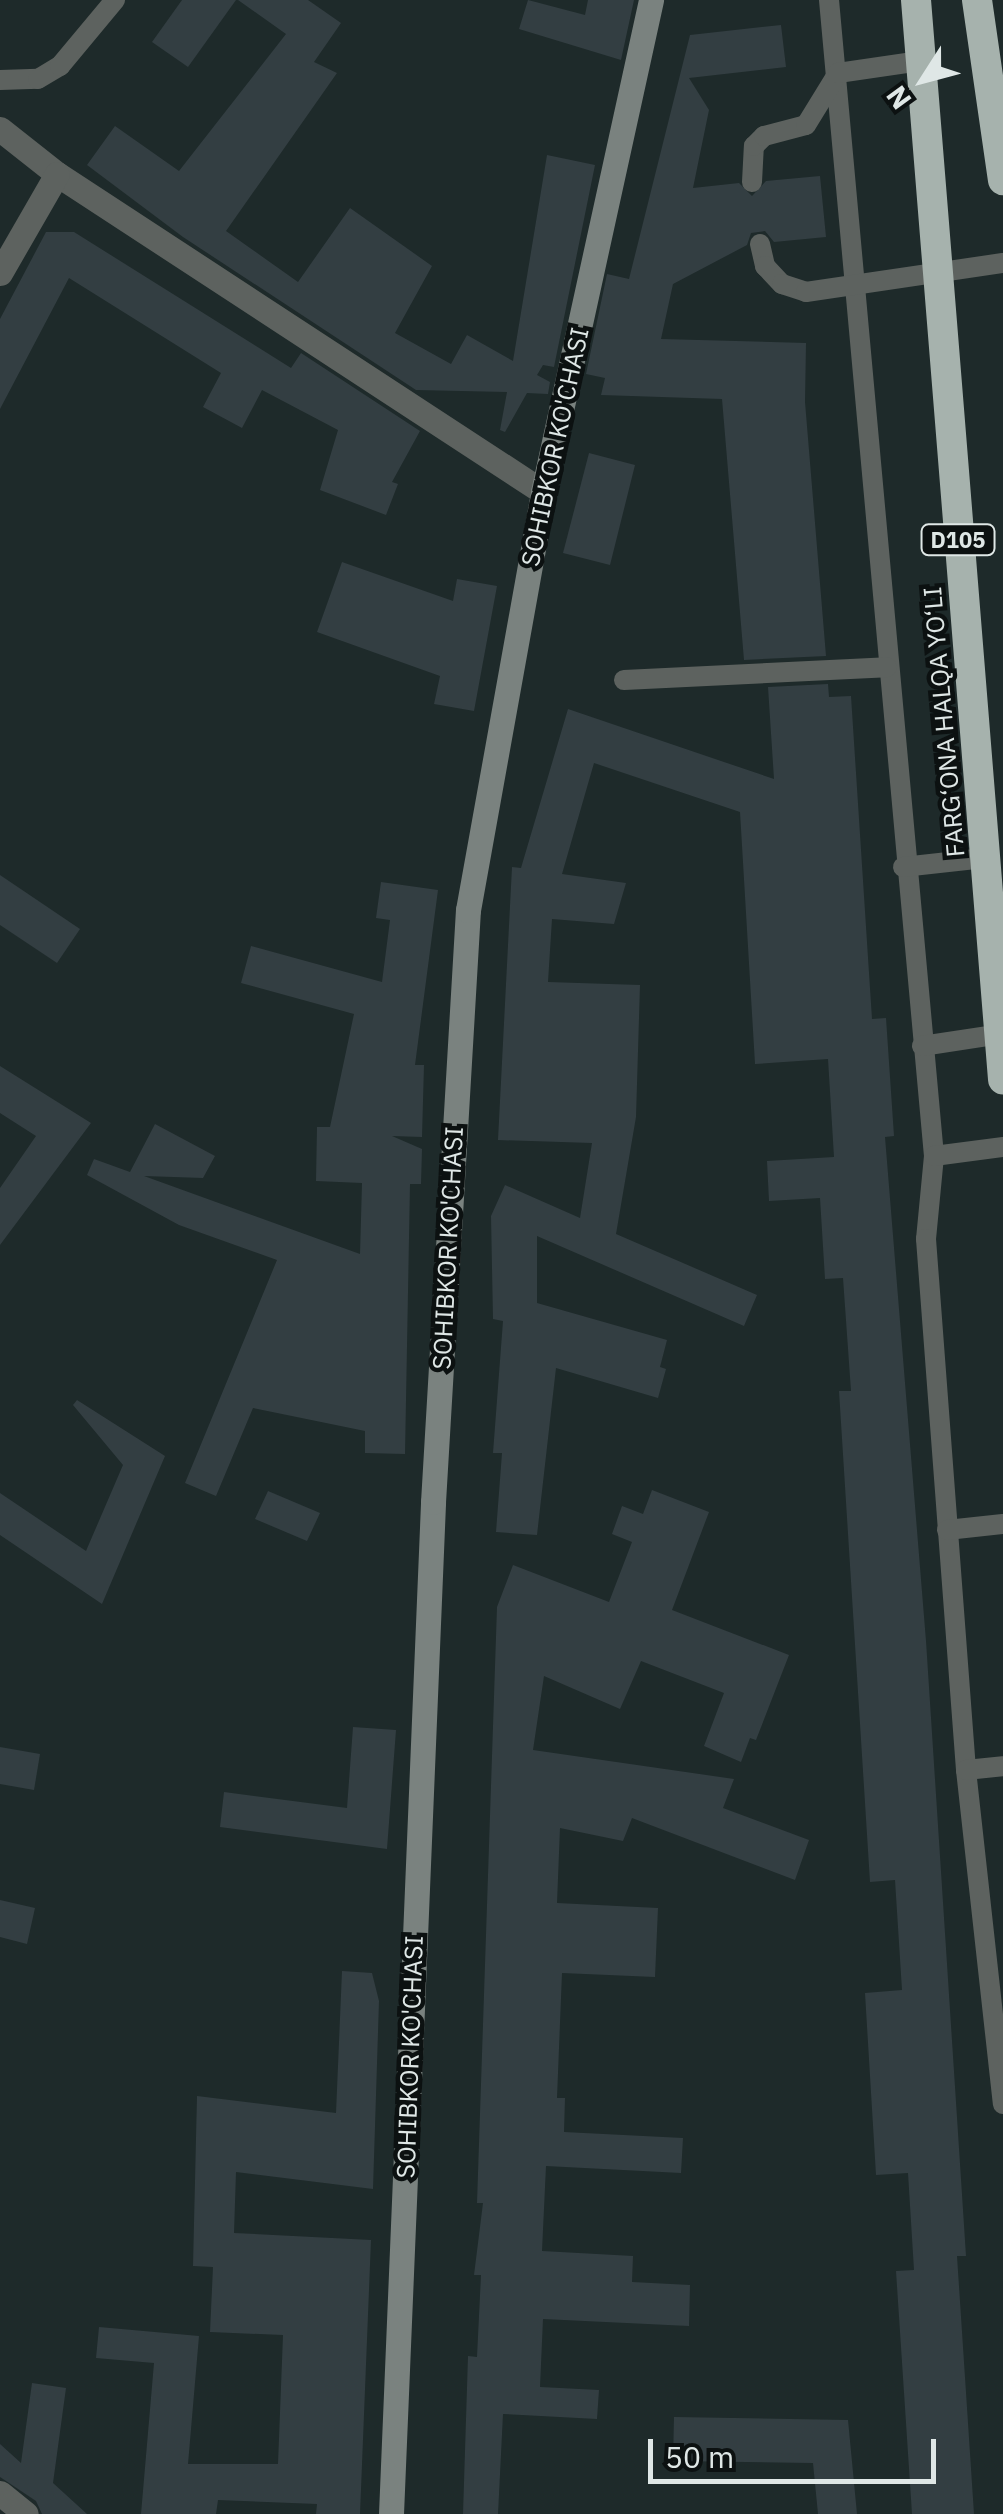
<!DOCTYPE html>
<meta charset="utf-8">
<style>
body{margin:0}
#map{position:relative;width:1003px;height:2514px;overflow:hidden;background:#1e2a2a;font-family:"IBM Plex Sans",sans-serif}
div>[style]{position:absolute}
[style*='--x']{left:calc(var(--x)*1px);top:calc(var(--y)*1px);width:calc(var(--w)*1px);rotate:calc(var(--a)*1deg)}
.building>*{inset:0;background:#333e42}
.lane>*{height:20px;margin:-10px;padding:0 10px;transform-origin:10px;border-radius:10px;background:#5d625f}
.street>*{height:25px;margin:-12.5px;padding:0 12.5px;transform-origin:12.5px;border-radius:12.5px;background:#5d625f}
.secondary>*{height:25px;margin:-12.5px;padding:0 12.5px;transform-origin:12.5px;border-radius:12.5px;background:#7a827f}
.highway>*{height:30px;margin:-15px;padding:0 15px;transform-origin:15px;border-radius:15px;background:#a6b2ad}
span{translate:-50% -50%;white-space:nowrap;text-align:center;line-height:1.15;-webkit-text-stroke:9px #0c1111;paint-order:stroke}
.shield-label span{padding:2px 8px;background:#0c1111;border:2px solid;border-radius:8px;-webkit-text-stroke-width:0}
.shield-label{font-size:22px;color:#dfe7e6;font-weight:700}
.street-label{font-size:25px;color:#dfe7e6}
.north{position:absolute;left:873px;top:30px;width:100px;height:100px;-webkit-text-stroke:8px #0c1111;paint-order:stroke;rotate:234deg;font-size:28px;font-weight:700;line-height:40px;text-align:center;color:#dfe7e6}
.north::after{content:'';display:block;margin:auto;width:35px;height:45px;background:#dfe7e6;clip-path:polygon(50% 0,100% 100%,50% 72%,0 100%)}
.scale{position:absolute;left:648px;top:2439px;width:288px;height:45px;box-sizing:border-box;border:5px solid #dfe7e6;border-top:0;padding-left:12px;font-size:30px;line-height:35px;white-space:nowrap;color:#dfe7e6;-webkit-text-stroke:8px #0c1111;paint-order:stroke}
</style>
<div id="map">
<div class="building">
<i style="clip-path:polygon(182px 0,236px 0,188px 67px,152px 42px)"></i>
<i style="clip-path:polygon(238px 0,308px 0,341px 23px,314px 62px,337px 73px,226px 231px,298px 282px,350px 208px,432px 266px,395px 333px,451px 364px,467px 335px,513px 361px,547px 155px,595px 165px,554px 367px,543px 365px,537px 375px,550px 382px,548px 394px,527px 393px,505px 432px,500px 430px,507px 392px,416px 390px,183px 237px,87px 165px,115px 126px,179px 171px,286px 34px)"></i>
<i style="clip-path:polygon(528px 0,585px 15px,588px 0,634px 0,621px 60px,519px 29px)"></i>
<i style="clip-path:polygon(781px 25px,786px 67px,689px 78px,709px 110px,693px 188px,739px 183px,752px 196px,766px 181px,820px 176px,826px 237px,774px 242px,765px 231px,751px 233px,747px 245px,673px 284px,661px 339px,806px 343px,805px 402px,826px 656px,744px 660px,722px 399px,601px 395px,605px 378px,586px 374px,607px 274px,629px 279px,690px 35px)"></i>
<i style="clip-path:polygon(46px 232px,74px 232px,291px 368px,301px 353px,420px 431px,392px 482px,398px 484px,386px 515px,320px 490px,338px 430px,262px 390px,242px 428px,203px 407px,221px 373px,69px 278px,0 409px,0 319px)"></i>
<i style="clip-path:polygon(589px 453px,635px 465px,610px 565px,563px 553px)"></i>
<i style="clip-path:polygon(342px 562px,453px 601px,457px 579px,497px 586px,474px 711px,434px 704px,440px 676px,317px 632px)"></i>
<i style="clip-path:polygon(828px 684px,829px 697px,851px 696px,872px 1019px,886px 1018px,894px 1136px,885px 1137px,926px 1641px,966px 2256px,957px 2256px,974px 2514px,912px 2514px,896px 2271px,914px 2270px,908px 2173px,876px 2175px,865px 1993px,902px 1990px,895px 1880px,870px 1882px,839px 1391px,851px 1391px,843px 1278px,825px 1279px,820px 1198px,769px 1201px,767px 1161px,834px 1157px,828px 1059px,755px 1064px,740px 812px,594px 763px,562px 874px,626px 883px,614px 924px,552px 919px,548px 982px,640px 985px,636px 1117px,616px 1234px,757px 1295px,744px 1326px,537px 1236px,537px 1303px,667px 1340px,660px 1367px,666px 1369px,658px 1398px,556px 1368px,537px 1535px,496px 1532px,502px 1453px,493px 1453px,503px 1321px,493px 1319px,491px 1216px,505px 1185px,580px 1218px,592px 1143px,498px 1140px,512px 867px,521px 868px,568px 709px,774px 779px,768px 687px)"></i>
<i style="clip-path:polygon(0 875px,80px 929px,57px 963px,0 925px)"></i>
<i style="clip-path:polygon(381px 882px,438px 890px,415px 1065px,424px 1065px,422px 1137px,392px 1136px,422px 1149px,421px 1184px,410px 1184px,405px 1454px,365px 1453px,365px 1431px,253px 1408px,216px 1496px,185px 1483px,277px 1260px,179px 1225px,87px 1175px,94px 1159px,130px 1172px,155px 1124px,215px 1156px,203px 1178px,144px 1176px,360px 1254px,362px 1183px,316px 1181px,317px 1127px,330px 1127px,354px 1014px,241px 983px,251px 946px,382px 982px,390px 920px,376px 918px)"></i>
<i style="clip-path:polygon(0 1066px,91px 1123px,0 1245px,0 1188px,36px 1136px,0 1113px)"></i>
<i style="clip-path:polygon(77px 1400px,165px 1456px,102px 1604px,0 1535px,0 1493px,86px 1551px,123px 1465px,73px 1405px)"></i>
<i style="clip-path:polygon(652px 1490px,709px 1512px,672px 1610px,789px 1655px,756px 1740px,750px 1738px,741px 1762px,704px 1746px,724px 1693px,641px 1661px,620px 1709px,544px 1676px,533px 1750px,734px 1779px,723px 1808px,809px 1840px,795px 1880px,632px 1818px,623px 1841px,560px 1828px,557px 1903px,658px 1908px,655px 1977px,562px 1973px,557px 2098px,565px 2098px,564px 2132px,683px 2138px,681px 2173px,546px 2166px,542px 2251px,633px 2256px,632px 2282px,690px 2285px,689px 2326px,543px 2319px,540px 2387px,599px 2390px,597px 2419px,503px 2414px,498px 2514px,463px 2514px,468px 2356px,477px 2357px,481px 2275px,474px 2275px,483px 2203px,477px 2203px,497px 1607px,513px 1565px,609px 1602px,632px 1542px,612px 1534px,622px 1506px,643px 1514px)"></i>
<i style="clip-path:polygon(268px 1491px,320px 1513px,307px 1541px,255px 1519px)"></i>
<i style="clip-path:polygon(353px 1727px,396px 1730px,387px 1849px,220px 1827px,224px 1792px,347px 1808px)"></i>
<i style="clip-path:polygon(0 1747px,40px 1754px,34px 1790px,0 1784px)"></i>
<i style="clip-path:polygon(0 1900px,35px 1908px,27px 1944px,0 1937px)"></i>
<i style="clip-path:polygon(342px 1971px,372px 1973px,379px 2001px,373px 2189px,236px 2172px,234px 2233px,371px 2240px,360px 2514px,316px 2514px,317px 2504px,218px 2500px,216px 2514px,141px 2514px,154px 2363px,96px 2358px,99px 2327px,199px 2336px,188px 2464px,278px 2464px,283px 2335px,210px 2332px,213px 2267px,193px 2266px,197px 2096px,336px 2113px)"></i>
<i style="clip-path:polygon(32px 2383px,66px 2388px,53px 2483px,87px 2514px,42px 2514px,36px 2501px,0 2477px,0 2444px,21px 2463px)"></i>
<i style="clip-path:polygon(674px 2417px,848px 2420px,857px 2514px,818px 2514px,813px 2463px,673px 2461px)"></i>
</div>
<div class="lane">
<i style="--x:829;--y:0;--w:1161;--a:84.81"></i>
<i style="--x:934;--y:1156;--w:83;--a:95.5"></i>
<i style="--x:926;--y:1239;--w:533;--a:85.69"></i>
<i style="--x:966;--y:1770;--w:336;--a:83.7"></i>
<i style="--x:0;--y:80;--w:38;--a:-2"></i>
<i style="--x:38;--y:79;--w:26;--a:-31"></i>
<i style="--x:60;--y:66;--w:86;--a:-50.2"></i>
<i style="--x:752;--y:182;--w:36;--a:-87"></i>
<i style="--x:754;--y:146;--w:14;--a:-45"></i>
<i style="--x:764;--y:136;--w:43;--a:-14.7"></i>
<i style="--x:806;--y:125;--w:61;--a:-58.4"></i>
<i style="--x:838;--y:73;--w:83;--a:-8.3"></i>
<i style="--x:760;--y:244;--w:23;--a:77"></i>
<i style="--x:765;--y:266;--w:25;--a:47"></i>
<i style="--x:782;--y:284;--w:25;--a:18"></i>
<i style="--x:806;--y:292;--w:199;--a:-8.4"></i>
<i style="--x:624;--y:680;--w:263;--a:-2.8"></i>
<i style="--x:903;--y:867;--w:82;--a:-6.3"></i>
<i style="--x:922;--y:1046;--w:79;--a:-8.7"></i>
<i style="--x:934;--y:1156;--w:70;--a:-7.4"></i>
<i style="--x:947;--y:1530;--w:56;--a:-6.1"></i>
<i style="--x:966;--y:1770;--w:37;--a:-6"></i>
</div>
<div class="street">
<i style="--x:0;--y:129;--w:73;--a:38.3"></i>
<i style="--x:57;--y:174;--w:581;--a:33.2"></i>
<i style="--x:0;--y:273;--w:114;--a:-60.1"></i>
<i style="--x:0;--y:2493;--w:33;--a:39"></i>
</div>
<div class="secondary">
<i style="--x:391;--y:2514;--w:1013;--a:-87.62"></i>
<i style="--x:433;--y:1502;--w:593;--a:-86.62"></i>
<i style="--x:468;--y:910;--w:425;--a:-79.8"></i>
<i style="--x:543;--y:492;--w:504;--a:-77.62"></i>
</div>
<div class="highway">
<i style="--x:916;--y:0;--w:1083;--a:85.39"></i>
<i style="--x:977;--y:0;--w:182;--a:81.8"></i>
</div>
<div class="shield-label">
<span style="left:958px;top:540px">D105</span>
</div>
<div class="street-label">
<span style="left:555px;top:447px;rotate:-78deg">SOHIBKOR KO'CHASI</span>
<span style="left:944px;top:722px;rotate:-95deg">FARG‘ONA HALQA YO‘LI</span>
<span style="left:448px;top:1248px;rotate:-87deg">SOHIBKOR KO'CHASI</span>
<span style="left:410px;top:2057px;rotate:-88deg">SOHIBKOR KO'CHASI</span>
</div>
<div class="north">N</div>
<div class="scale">50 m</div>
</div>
